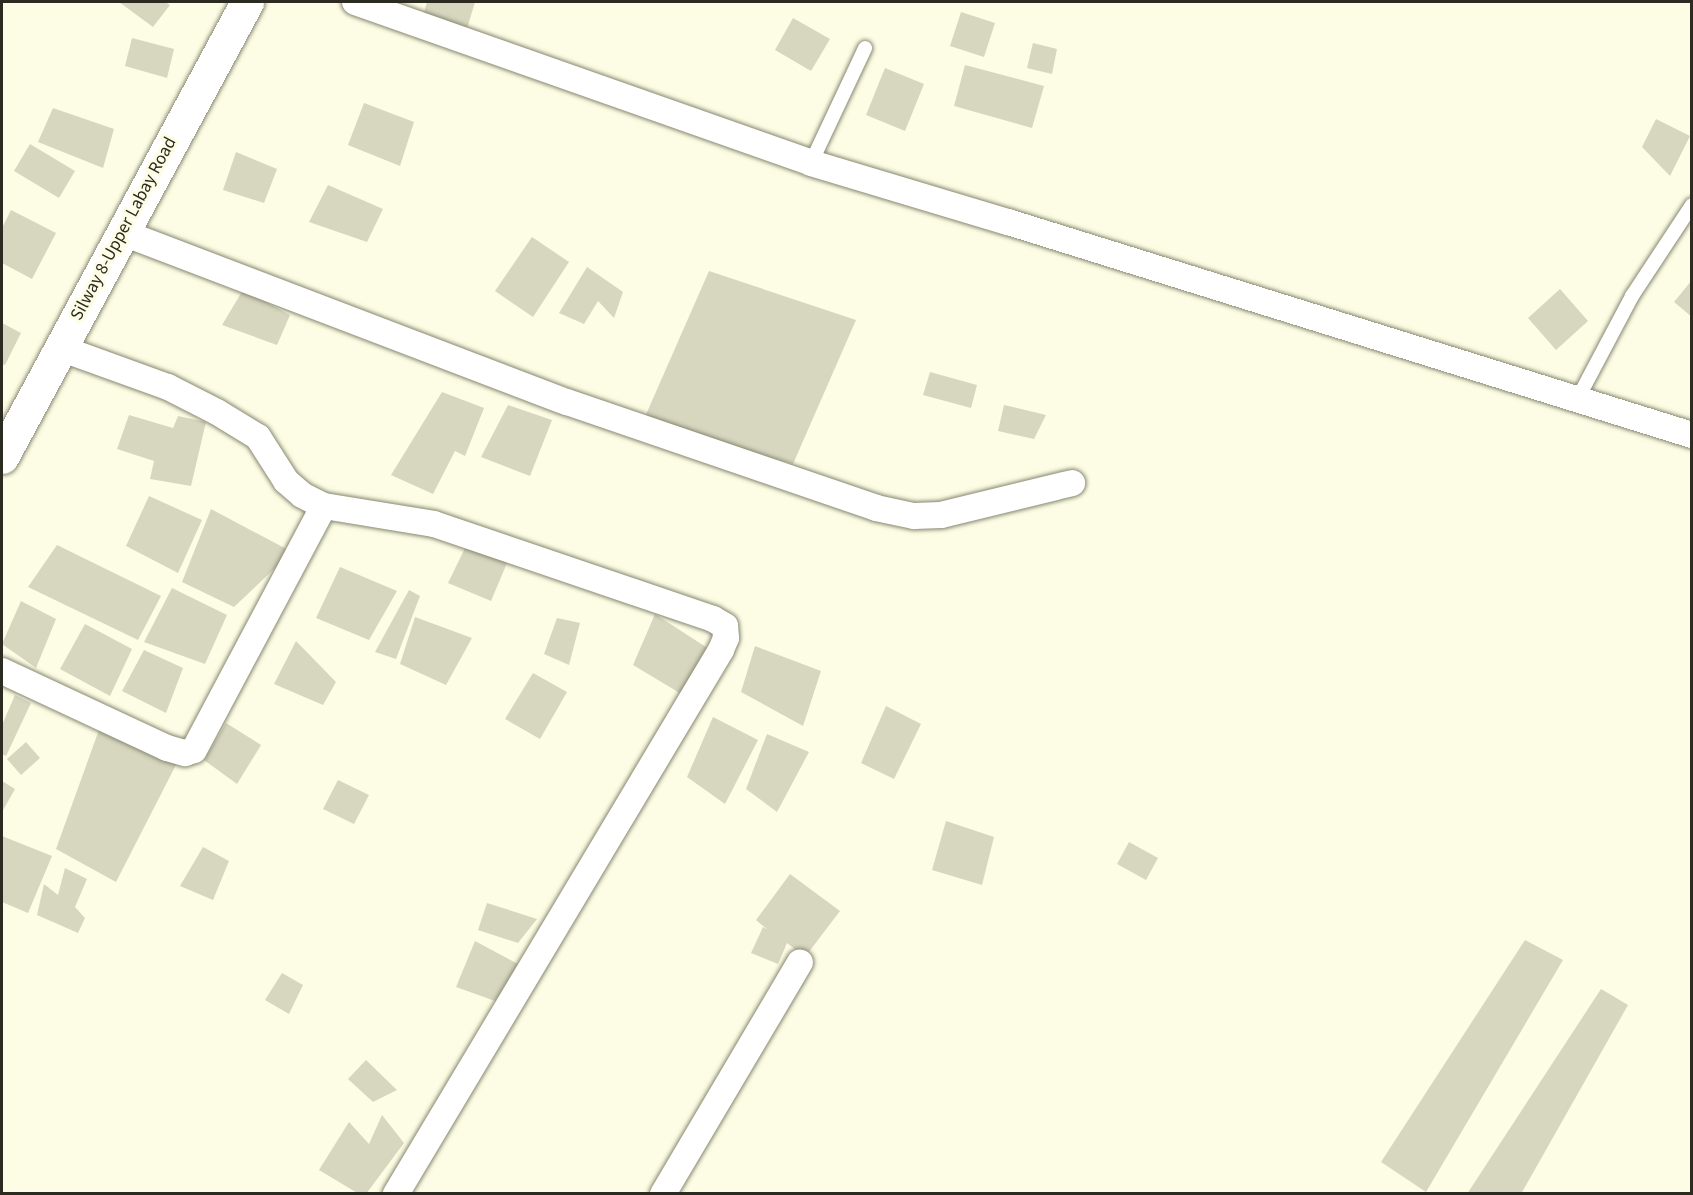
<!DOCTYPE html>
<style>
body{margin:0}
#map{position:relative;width:1693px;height:1195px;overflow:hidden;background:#fdfde5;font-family:"Source Sans 3",sans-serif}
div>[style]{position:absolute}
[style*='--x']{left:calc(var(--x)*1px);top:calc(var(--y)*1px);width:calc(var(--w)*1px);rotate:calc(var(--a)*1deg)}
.building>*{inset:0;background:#d7d7c0}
.roads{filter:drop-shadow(0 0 2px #878771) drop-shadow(0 0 2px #878771)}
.service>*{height:14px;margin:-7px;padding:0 7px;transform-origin:7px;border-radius:7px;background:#fff}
.minor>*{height:26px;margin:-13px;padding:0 13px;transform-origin:13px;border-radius:13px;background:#fff}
.secondary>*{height:33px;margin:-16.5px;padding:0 16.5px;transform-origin:16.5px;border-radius:16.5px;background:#fff}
span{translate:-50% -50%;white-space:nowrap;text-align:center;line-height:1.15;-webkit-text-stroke:6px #fdfde5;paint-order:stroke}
.street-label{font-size:18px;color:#2b2b22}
.frame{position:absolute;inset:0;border:3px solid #2b2b22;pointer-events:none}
</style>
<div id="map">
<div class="building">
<i style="clip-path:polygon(119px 2px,165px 2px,170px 5px,153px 27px)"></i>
<i style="clip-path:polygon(427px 2px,475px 2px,466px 32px,424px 13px)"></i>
<i style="clip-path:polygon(961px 12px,995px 23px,984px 57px,950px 46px)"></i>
<i style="clip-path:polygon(793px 18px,830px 39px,811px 71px,775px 50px)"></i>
<i style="clip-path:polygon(132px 38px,174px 49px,167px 78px,125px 66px)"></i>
<i style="clip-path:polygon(1033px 43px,1057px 49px,1052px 74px,1027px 68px)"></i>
<i style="clip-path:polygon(965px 65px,1044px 86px,1032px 128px,954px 106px)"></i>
<i style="clip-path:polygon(885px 68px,924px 84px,905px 131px,866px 115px)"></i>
<i style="clip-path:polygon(364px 103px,414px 122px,400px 166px,348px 145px)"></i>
<i style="clip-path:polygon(53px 108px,114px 129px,103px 168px,38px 142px)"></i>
<i style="clip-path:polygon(1656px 119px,1690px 136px,1670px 176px,1642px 147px)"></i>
<i style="clip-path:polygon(30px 144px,75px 171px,59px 198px,14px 171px)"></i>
<i style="clip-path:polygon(236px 152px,277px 169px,264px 203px,223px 190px)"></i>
<i style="clip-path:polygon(328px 185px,383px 209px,367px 242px,309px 222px)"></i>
<i style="clip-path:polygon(11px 210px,56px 233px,32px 279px,2px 263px,2px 228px)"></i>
<i style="clip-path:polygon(532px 237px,569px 262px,533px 317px,495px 291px)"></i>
<i style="clip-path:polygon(587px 267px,623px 292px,614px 318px,598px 301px,584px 324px,559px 313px)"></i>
<i style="clip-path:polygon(709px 271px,856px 320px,793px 464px,644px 419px)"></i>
<i style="clip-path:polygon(1692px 280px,1692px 317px,1674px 302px)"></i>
<i style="clip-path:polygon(1560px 289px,1588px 321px,1556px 350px,1528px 318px)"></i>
<i style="clip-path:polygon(243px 290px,290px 315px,277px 345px,222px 325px)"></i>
<i style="clip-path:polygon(2px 323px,21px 333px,5px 365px,2px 364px)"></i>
<i style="clip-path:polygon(930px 372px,977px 385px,971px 408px,923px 395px)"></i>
<i style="clip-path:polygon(442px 392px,484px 408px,465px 456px,455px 451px,433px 494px,391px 475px)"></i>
<i style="clip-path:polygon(508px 405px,552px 420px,530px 476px,481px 457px)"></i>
<i style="clip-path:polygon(1004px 405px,1046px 415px,1034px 439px,998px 431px)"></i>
<i style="clip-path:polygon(129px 415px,173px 428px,178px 416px,206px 422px,191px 486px,150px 479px,154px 461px,117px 449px)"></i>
<i style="clip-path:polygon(149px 496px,202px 520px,178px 573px,126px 546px)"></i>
<i style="clip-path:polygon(211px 509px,292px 552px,234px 607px,182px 582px)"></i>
<i style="clip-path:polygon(467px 544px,507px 563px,491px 601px,448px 583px)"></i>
<i style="clip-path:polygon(57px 545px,161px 596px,138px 640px,28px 587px)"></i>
<i style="clip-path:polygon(340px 567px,397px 591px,369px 640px,316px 618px)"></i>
<i style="clip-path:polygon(172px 588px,227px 615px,205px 664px,144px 642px)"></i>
<i style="clip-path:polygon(409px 590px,420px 596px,396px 659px,375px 652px)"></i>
<i style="clip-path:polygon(21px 601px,56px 619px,36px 668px,2px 644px)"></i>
<i style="clip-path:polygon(655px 614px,709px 649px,683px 695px,633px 665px)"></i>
<i style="clip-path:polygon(415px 617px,472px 638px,446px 685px,400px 664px)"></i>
<i style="clip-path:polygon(557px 618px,580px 623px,569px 665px,544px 654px)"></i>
<i style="clip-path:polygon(85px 624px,132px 649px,110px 696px,60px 669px)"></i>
<i style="clip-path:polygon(296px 641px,336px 682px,323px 705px,274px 684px)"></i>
<i style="clip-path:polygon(755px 646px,821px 671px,803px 726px,741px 692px)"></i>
<i style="clip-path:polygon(144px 650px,183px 668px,166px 713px,122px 691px)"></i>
<i style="clip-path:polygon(533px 673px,567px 692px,540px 739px,505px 719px)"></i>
<i style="clip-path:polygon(15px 695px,31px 703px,6px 756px,2px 754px,2px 725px)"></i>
<i style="clip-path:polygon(886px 706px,921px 724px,894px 779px,861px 763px)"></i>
<i style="clip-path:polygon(713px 717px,758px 740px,725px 804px,687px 777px)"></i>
<i style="clip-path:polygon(226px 723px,261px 745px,237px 784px,204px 760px)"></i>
<i style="clip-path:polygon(100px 727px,179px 759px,116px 882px,56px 849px)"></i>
<i style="clip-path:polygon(767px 734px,809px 752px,777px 812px,746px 789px)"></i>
<i style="clip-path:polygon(26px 742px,40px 758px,21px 775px,7px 759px)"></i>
<i style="clip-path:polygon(338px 780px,369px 795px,354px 824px,323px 809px)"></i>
<i style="clip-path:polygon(2px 781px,15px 789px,2px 812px)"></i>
<i style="clip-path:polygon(946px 821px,994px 837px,982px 885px,932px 870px)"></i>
<i style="clip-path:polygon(2px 836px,52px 856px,28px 913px,2px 902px)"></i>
<i style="clip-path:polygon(1129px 842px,1158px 858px,1146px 880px,1117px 864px)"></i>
<i style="clip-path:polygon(203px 847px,229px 861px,213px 900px,180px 886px)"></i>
<i style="clip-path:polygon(65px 868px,87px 879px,75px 907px,85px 918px,78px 933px,37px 915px,44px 884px,58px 895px)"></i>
<i style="clip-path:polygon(790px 874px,840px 911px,805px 957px,787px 943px,778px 964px,751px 953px,763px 927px,768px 930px,756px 920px)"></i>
<i style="clip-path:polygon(487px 903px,537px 919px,518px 943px,478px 930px)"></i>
<i style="clip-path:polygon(1525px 940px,1563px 960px,1426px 1192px,1381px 1162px)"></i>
<i style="clip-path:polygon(475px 941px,518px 964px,495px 1001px,456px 987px)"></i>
<i style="clip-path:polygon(282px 973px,303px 985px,289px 1014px,265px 1000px)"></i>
<i style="clip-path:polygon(1601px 989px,1628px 1005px,1521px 1194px,1467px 1194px)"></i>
<i style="clip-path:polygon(366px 1060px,397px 1090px,373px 1102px,348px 1079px)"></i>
<i style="clip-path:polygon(382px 1115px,404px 1143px,366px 1194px,359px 1194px,319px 1170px,349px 1122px,369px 1144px)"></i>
</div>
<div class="roads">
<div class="service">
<i style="--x:811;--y:163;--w:127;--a:-64.8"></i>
<i style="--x:1577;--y:400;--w:118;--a:-62.1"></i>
<i style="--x:1632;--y:296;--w:109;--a:-56.6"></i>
</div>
<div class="minor">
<i style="--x:355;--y:2;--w:484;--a:19.4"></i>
<i style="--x:811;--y:163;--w:206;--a:16.7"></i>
<i style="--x:1008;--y:222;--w:716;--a:17.3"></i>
<i style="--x:121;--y:232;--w:477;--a:20.9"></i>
<i style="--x:567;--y:402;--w:327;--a:18.9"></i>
<i style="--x:876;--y:508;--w:39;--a:12"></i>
<i style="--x:914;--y:516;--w:27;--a:-2"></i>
<i style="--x:941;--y:515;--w:135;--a:-13.7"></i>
<i style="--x:60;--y:348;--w:115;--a:19.9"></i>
<i style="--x:168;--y:387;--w:55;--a:27"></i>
<i style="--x:217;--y:412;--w:48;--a:31.4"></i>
<i style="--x:258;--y:437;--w:52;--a:57.5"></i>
<i style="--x:286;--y:481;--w:21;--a:41"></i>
<i style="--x:302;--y:495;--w:25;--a:27"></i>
<i style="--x:324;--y:506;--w:111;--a:9.3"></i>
<i style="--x:434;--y:524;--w:295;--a:18.8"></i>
<i style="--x:713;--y:619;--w:14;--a:30"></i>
<i style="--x:725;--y:626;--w:12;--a:85"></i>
<i style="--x:726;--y:638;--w:13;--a:113"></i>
<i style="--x:721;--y:650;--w:634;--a:120.86"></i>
<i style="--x:2;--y:671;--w:182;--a:25"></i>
<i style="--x:167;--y:748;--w:19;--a:16"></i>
<i style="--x:185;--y:753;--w:9;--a:-18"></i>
<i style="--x:194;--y:750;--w:276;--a:-62"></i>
<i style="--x:663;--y:1194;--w:269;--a:-59.4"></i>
</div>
<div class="secondary">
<i style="--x:2;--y:457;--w:517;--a:-61.7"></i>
</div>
</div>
<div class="street-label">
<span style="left:124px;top:229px;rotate:-62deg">Silway 8-Upper Labay Road</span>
</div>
<div class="frame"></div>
</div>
